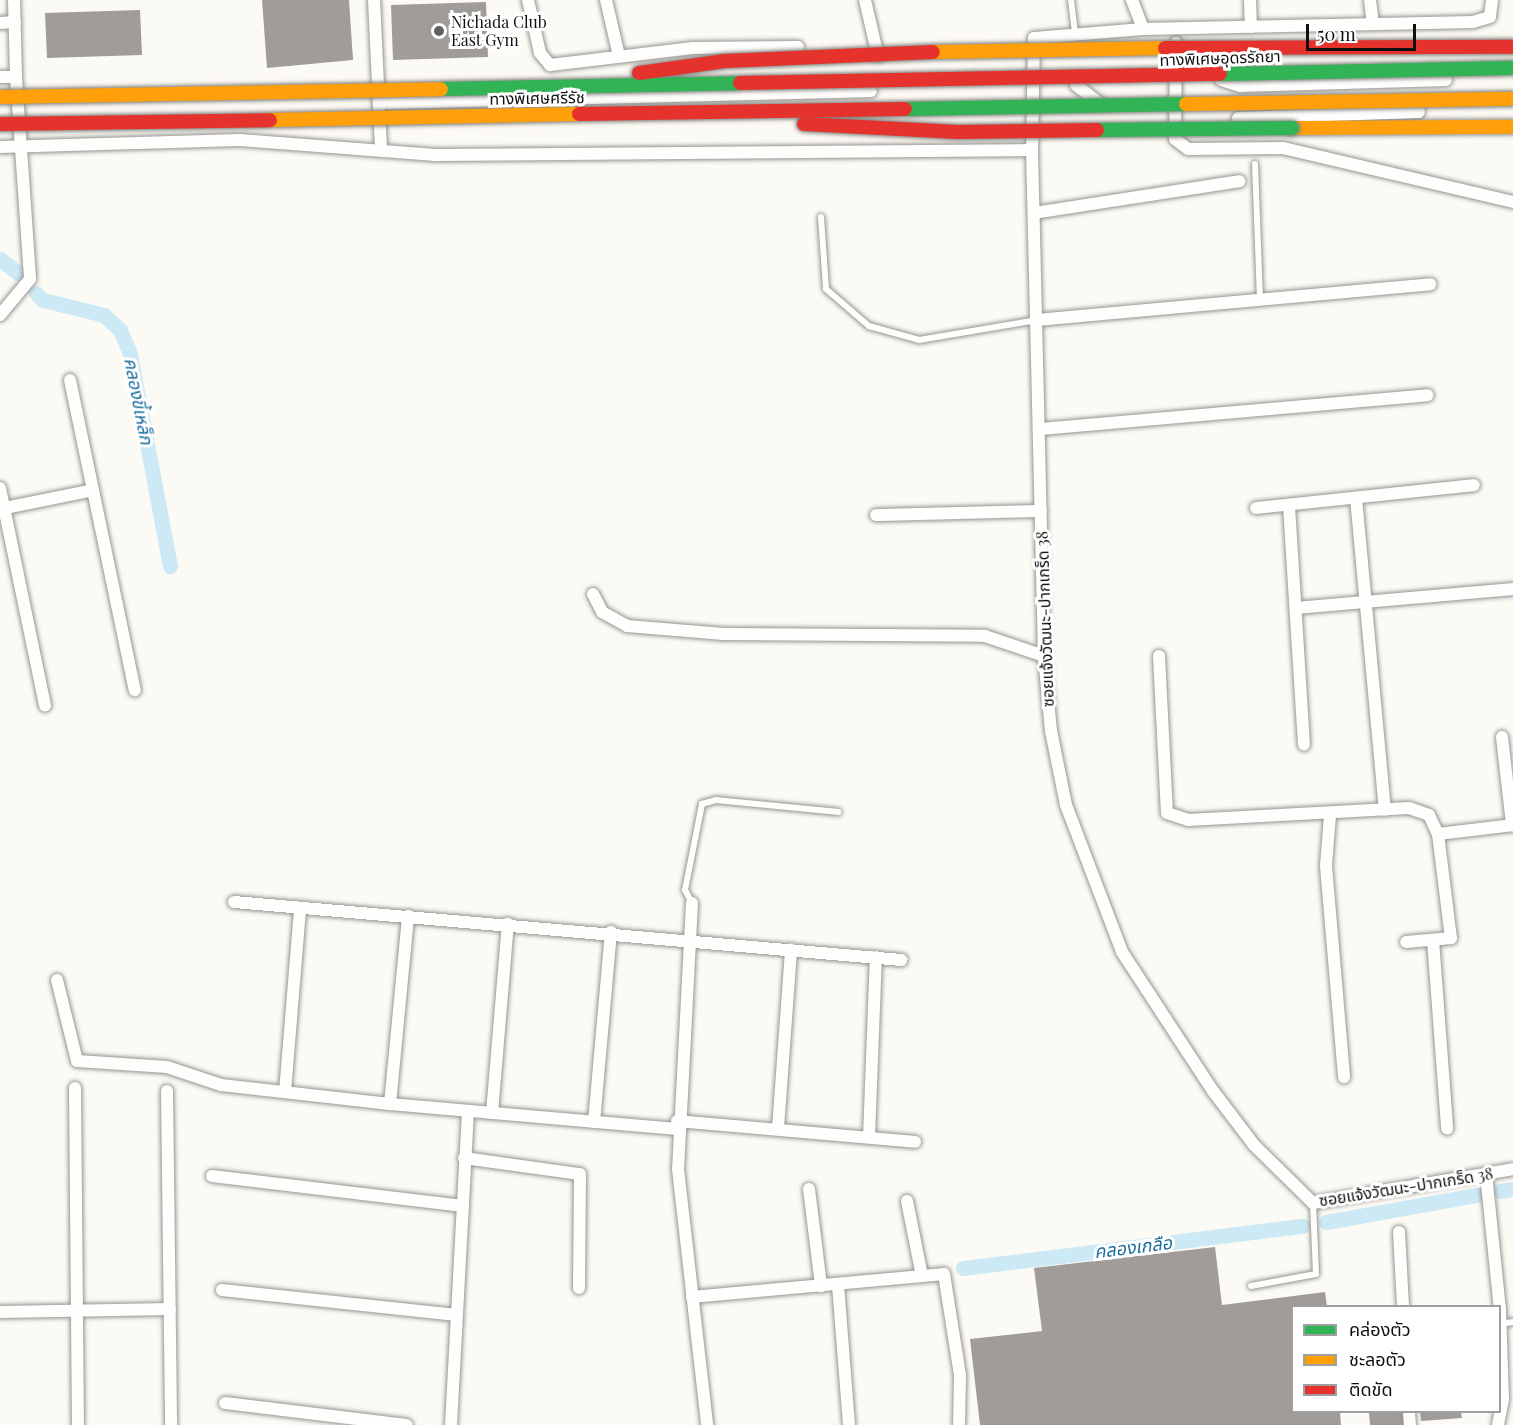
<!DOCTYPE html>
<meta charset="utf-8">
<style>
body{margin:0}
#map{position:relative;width:1513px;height:1425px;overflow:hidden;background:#fcfaf4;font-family:"Playfair Display","Noto Sans Thai",serif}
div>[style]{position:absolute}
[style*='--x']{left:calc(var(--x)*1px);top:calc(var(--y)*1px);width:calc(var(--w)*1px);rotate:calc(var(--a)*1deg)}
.canal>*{height:15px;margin:-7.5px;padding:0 7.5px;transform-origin:7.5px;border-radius:7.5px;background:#cce9f5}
.building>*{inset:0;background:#9f9c99}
.roads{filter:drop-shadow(0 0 2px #969592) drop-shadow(0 0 2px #969592)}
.lane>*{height:6px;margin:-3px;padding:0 3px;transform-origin:3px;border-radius:3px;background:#fffefd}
.street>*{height:12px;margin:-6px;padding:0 6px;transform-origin:6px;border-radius:6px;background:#fffefd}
.slow>*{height:14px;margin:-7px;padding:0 7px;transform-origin:7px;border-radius:7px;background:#ff9f0a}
.bridges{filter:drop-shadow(0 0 2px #83827f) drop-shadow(0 0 2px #83827f)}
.fast-bridge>*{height:14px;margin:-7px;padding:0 7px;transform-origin:7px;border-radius:7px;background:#30b455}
.slow-bridge>*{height:14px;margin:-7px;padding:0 7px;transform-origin:7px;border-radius:7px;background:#ff9f0a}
.jam-bridge>*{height:14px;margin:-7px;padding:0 7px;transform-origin:7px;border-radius:7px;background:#e5322d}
.dots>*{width:16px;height:16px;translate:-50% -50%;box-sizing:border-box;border:3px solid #fff;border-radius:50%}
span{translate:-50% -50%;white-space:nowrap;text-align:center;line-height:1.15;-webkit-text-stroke:6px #fff;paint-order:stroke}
.poi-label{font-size:16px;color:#0f0f0f}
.left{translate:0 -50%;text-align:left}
.street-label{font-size:16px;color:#0f0f0f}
.water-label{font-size:18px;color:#1b6e9e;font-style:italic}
.legend{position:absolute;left:1291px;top:1305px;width:210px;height:108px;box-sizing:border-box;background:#fff;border:2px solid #9f9f9f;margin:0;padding:8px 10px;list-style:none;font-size:18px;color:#0f0f0f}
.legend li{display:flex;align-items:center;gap:12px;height:30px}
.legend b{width:30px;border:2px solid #9f9f9f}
.scale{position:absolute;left:1306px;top:24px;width:110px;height:27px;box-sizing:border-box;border:3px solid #0f0f0f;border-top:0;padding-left:8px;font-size:18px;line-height:21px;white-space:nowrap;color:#0f0f0f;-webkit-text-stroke:4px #fff;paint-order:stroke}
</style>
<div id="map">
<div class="canal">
<i style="--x:0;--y:259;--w:23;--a:38"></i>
<i style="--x:36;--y:293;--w:10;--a:45"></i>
<i style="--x:43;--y:300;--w:63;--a:13.8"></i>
<i style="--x:104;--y:315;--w:22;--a:43"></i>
<i style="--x:120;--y:330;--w:26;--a:67"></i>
<i style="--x:130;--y:354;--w:216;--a:79.3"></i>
<i style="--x:1500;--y:1191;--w:13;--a:-9"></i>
<i style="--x:1326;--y:1222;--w:152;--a:-10.2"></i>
<i style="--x:963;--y:1268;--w:342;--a:-7.1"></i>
</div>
<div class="building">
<i style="clip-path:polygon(262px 0,349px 0,353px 60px,267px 68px)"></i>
<i style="clip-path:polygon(486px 2px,488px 57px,393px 60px,391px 5px)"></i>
<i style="clip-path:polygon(140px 10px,142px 55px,47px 58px,45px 13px)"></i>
<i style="clip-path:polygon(1215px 1247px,1222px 1305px,1325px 1292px,1327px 1306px,1292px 1306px,1292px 1412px,1340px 1412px,1341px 1425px,980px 1425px,970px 1339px,1042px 1331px,1034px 1268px)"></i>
<i style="clip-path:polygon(1408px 1412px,1409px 1425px,1370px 1425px,1369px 1413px)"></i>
<i style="clip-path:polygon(1420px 1412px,1461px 1412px,1462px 1418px,1421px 1421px)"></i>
</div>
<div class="roads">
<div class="lane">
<i style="--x:1071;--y:0;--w:34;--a:83"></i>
<i style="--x:1255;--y:164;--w:137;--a:87.9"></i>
<i style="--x:821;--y:217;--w:72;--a:86"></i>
<i style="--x:826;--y:289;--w:57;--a:40.7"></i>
<i style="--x:869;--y:326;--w:52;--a:15.6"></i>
<i style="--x:919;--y:340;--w:120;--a:-9.6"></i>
<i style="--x:692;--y:903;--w:15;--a:-118"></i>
<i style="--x:685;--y:890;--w:88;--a:-78.8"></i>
<i style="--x:702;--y:804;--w:15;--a:-16"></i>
<i style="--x:716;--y:800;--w:123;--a:5.6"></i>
<i style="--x:1251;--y:1286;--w:66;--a:-10.5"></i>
<i style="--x:1316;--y:1274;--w:71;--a:-92.4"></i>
<i style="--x:1500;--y:1324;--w:13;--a:-9"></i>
</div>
<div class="street">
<i style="--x:14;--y:0;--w:77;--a:88.5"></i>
<i style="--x:374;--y:0;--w:151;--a:87.3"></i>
<i style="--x:528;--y:0;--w:54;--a:77.2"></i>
<i style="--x:540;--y:53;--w:16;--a:50"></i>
<i style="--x:550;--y:65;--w:144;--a:-6.8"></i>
<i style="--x:693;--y:48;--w:105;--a:-0.5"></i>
<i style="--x:606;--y:0;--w:57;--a:76.9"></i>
<i style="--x:865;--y:0;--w:57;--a:76.9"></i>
<i style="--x:1132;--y:0;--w:31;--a:69"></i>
<i style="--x:1250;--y:0;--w:27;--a:88"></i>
<i style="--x:1370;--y:0;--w:24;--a:83"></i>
<i style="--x:1492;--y:0;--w:17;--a:97"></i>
<i style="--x:1490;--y:17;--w:18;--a:164"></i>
<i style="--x:1473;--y:22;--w:330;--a:178.8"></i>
<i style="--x:1143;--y:29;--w:109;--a:175.3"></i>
<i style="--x:1034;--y:38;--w:112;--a:91"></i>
<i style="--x:1032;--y:150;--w:506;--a:88.64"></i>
<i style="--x:1044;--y:656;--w:75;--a:84.7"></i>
<i style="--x:1051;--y:731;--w:76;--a:78.5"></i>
<i style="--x:1066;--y:805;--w:157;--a:69.1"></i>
<i style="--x:1122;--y:952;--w:166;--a:56.8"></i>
<i style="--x:1213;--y:1091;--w:68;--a:52.8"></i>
<i style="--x:1254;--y:1145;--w:83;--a:44.5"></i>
<i style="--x:1313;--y:1203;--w:203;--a:-9.6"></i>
<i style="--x:0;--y:23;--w:15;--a:-4"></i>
<i style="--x:1176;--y:43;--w:96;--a:90.6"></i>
<i style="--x:1175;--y:139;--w:16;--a:38"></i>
<i style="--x:1188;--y:149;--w:95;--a:-0.6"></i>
<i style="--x:1283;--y:148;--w:236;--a:13.2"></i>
<i style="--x:0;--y:77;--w:16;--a:0"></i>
<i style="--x:16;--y:77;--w:202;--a:86"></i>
<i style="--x:30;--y:279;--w:47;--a:129.8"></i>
<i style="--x:1221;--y:80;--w:21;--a:17"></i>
<i style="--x:1241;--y:86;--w:205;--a:-1.7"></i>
<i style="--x:1076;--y:85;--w:31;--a:38"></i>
<i style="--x:387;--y:103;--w:484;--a:-1.4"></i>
<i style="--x:1238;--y:118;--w:181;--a:-1.9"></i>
<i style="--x:0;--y:147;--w:240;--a:-1.7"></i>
<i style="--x:240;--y:140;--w:196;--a:4.4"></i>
<i style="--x:435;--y:155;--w:597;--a:-0.48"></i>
<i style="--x:1034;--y:213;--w:208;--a:-8.8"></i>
<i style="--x:1037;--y:320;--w:395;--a:-5.2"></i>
<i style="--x:70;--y:380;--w:317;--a:78.2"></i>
<i style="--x:1041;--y:429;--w:388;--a:-5"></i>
<i style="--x:0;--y:488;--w:222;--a:78.3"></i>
<i style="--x:1356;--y:498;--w:313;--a:84.7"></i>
<i style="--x:1289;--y:506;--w:239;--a:86.4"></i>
<i style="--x:1256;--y:508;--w:219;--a:-6"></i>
<i style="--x:0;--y:509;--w:95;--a:-11.5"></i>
<i style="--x:876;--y:515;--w:165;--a:-1.4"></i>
<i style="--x:593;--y:594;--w:20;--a:63"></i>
<i style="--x:602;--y:612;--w:29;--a:29"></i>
<i style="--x:627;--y:626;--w:97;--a:4.7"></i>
<i style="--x:724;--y:634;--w:261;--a:0.4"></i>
<i style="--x:985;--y:636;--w:62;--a:18.7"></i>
<i style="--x:1296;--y:608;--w:218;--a:-5"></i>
<i style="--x:1159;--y:656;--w:157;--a:87.1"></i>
<i style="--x:1167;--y:813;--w:22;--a:18"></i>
<i style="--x:1188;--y:820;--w:221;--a:-3.1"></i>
<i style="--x:1409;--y:808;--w:21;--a:19"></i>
<i style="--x:1429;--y:815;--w:21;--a:65"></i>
<i style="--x:1438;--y:834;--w:105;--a:82.9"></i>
<i style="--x:1451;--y:938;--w:45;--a:174.9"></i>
<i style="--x:1502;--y:737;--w:89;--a:83.5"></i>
<i style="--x:1330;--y:815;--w:51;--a:94.5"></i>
<i style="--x:1326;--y:866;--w:212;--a:85.1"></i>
<i style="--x:1438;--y:834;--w:76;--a:-6.8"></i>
<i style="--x:234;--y:902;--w:670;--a:4.97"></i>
<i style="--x:692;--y:903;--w:266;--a:93"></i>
<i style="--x:678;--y:1169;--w:258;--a:83.5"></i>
<i style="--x:1433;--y:940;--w:189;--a:85.7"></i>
<i style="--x:57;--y:980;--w:83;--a:76.1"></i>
<i style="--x:77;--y:1061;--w:90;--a:3.8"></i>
<i style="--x:167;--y:1067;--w:57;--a:18.4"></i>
<i style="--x:221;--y:1085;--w:170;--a:6.4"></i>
<i style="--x:390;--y:1104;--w:288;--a:5"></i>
<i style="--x:75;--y:1088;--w:337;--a:89.5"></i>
<i style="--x:167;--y:1091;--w:334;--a:89.3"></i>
<i style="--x:285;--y:1092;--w:185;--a:-85.3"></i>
<i style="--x:390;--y:1104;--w:189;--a:-84.5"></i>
<i style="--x:492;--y:1113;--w:190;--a:-85.2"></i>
<i style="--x:677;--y:1121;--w:239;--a:5"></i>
<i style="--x:594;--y:1122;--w:191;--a:-84.9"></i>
<i style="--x:778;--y:1128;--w:179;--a:-85.8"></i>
<i style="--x:869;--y:1137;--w:180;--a:-87.8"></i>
<i style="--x:464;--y:1158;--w:117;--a:7.9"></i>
<i style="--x:580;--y:1174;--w:114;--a:90.5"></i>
<i style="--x:1486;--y:1174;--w:136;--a:84.1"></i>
<i style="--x:1500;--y:1309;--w:90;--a:88.1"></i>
<i style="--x:1503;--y:1399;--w:26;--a:101"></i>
<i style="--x:212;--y:1176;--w:253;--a:6.8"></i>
<i style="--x:809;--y:1189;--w:98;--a:82.9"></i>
<i style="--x:907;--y:1201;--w:76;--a:78.7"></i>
<i style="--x:1399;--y:1232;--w:74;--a:86.9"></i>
<i style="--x:838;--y:1285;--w:140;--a:85.5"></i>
<i style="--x:222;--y:1290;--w:236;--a:6.1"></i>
<i style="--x:692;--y:1297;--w:253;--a:-5.2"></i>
<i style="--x:944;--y:1274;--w:102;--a:81"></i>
<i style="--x:960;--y:1375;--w:50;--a:91.1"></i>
<i style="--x:0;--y:1312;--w:170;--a:-1"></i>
<i style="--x:225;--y:1403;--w:183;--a:6.9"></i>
<i style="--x:1409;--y:1412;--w:13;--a:86"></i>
<i style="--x:451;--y:1425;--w:314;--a:-86.9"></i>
</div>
<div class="slow">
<i style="--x:1292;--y:128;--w:221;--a:-0.3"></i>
</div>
</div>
<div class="bridges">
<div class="fast-bridge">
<i style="--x:1220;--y:74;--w:293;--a:-1.2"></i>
<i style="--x:441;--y:89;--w:299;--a:-1.1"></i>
<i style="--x:905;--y:109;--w:281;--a:-1"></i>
<i style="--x:1097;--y:130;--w:195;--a:-0.6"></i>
</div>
<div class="slow-bridge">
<i style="--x:933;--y:52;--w:232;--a:-1"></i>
<i style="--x:0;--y:97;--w:441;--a:-1"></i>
<i style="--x:1186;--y:104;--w:327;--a:-0.9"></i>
<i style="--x:270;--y:120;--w:309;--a:-1.1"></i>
</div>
<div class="jam-bridge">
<i style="--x:1165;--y:48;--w:348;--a:-0.2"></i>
<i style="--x:639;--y:73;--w:87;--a:-7.9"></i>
<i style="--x:725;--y:61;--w:208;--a:-2.5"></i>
<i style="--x:740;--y:83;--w:480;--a:-1.1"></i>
<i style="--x:579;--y:114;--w:326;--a:-0.9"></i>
<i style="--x:0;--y:124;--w:270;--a:-0.8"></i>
<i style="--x:804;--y:124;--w:154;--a:3"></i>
<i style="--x:958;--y:132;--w:139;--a:-0.8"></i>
</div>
</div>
<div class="dots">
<i style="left:439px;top:31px;background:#62615f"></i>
</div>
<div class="poi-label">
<span class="left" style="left:451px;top:31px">Nichada Club<br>East Gym</span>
</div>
<div class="street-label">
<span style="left:1220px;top:58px;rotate:-2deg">ทางพิเศษอุดรรัถยา</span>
<span style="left:537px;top:98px;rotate:-1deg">ทางพิเศษศรีรัช</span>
<span style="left:1045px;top:619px;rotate:-92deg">ซอยแจ้งวัฒนะ-ปากเกร็ด 38</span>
<span style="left:1406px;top:1187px;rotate:-9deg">ซอยแจ้งวัฒนะ-ปากเกร็ด 38</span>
</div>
<div class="water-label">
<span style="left:139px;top:401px;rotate:79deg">คลองขี้เหล็ก</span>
<span style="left:1133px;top:1247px;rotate:-7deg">คลองเกลือ</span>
</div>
<ul class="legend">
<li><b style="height:8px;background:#30b455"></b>คล่องตัว</li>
<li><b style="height:8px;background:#ff9f0a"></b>ชะลอตัว</li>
<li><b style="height:8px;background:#e5322d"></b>ติดขัด</li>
</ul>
<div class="scale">50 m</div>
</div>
